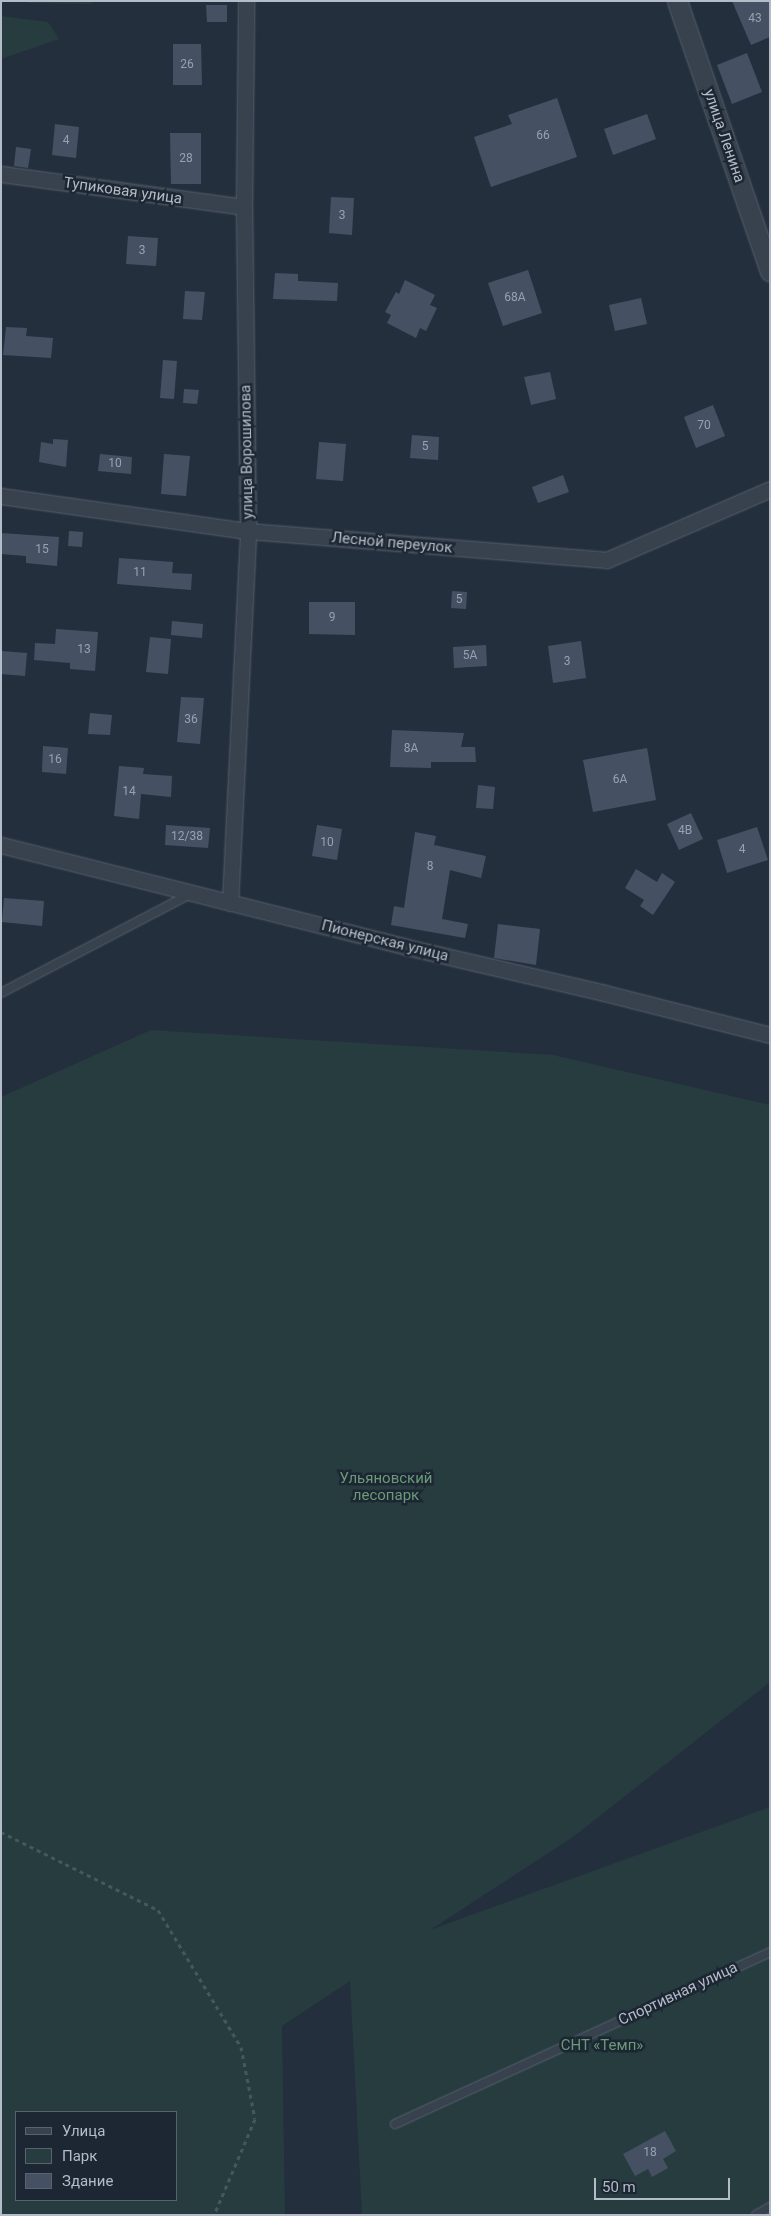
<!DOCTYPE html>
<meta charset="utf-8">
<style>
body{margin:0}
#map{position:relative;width:771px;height:2216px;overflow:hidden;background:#242f3e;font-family:Roboto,sans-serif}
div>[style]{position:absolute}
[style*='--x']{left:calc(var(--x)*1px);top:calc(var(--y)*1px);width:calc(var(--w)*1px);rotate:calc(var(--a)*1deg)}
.green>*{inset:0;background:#263c3f}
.building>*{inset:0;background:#455162}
.path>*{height:3px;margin-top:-1.5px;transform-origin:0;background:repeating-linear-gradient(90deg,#44595c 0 4px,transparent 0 8px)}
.roads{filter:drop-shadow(0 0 1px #565f6c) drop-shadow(0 0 1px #565f6c)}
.service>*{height:8px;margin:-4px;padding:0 4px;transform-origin:4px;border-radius:4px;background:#38414e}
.minor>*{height:15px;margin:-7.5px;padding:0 7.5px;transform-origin:7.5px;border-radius:7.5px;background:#38414e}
.tertiary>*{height:19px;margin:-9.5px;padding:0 9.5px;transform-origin:9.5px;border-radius:9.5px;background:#38414e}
span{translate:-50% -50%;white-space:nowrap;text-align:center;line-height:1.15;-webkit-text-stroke:5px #1d2633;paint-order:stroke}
.number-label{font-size:12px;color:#98a1af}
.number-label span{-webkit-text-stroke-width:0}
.street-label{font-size:15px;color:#b4bcc9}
.park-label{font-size:15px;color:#6b9a76}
.frame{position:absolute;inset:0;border:2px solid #b4bcc9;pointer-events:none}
.legend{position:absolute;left:15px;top:2111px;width:162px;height:90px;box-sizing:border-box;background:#1d2633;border:1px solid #59626f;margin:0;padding:6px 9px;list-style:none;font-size:15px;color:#b4bcc9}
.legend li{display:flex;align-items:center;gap:10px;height:25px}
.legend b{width:25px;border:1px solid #59626f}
.scale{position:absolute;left:594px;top:2178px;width:136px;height:22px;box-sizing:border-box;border:2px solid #b4bcc9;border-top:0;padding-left:6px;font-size:15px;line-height:18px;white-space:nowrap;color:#b4bcc9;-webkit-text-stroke:4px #1d2633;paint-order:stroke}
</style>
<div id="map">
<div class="green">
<i style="clip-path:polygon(27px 1px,92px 1px,92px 4px,28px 3px)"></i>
<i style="clip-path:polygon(1px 16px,48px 22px,59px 39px,1px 59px)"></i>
<i style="clip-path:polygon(evenodd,151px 1030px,553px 1055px,770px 1105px,770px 1682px,573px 1837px,430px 1930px,770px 1807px,770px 2215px,362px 2215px,350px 1981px,282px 2026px,285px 2215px,1px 2215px,1px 1097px,151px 1030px,16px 2112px,176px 2112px,176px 2200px,16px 2200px,16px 2112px)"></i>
</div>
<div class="building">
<i style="clip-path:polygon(732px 1px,770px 1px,770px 37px,751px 45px)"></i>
<i style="clip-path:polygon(206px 5px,227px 5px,227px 22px,207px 22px)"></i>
<i style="clip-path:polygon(173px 44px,201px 44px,202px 85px,173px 85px)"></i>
<i style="clip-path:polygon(747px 53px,762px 92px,732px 104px,717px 65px)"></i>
<i style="clip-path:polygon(557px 98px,577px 157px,491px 187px,474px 137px,512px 124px,508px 115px)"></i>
<i style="clip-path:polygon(647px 114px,656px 139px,613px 155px,604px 129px)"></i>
<i style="clip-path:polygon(55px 124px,79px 127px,76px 158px,52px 155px)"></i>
<i style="clip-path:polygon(170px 133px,201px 133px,201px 184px,171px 184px)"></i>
<i style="clip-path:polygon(16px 147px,31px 149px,28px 168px,14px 166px)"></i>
<i style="clip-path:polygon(331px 197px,354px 198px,352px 235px,329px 233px)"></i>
<i style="clip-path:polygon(128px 236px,158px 238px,156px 266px,126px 264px)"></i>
<i style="clip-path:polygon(528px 270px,542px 313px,503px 326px,488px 283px)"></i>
<i style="clip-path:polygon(275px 273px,298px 274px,298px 281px,338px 283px,337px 301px,273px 299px)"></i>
<i style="clip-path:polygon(405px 280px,435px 295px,430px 305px,437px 308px,426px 331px,420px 328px,416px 338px,387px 323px,391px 315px,385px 312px,396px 292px,399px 294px)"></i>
<i style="clip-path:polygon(185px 291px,205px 292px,202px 320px,183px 319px)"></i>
<i style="clip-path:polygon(641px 298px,647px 324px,615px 331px,609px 305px)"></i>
<i style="clip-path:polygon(6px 327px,27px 328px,26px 336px,53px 338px,51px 358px,3px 355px)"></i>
<i style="clip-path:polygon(163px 360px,177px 361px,174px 399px,160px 398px)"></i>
<i style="clip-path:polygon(550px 372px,556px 399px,531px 405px,524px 377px)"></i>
<i style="clip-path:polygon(184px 389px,199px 390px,197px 404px,183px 403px)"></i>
<i style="clip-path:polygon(713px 405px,725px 436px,696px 448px,684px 417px)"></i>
<i style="clip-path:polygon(412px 435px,439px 437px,438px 460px,410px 458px)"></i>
<i style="clip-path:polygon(53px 439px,68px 440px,66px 467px,39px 462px,41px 442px,53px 444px)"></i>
<i style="clip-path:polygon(319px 442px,346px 444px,343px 481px,316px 479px)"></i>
<i style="clip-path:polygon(100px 454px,132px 457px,131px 474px,98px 471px)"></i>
<i style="clip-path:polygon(164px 454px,190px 456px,186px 496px,161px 494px)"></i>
<i style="clip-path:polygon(563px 475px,569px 492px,538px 503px,532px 487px)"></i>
<i style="clip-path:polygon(69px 531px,83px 532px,82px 547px,68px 546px)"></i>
<i style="clip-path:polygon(1px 533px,59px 537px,57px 566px,26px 563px,26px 556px,1px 554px)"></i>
<i style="clip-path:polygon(119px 558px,173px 562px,172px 573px,192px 574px,191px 590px,117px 584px)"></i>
<i style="clip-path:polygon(452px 591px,467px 592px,466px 609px,451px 608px)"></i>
<i style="clip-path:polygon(309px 602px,355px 602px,355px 635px,309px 634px)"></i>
<i style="clip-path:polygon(172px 621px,203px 624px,202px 638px,171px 635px)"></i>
<i style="clip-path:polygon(56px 629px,98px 632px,95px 671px,70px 669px,70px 663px,34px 660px,35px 643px,55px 644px)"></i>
<i style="clip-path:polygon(150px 637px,171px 639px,168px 674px,146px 672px)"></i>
<i style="clip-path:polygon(581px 641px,586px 678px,553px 683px,548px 646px)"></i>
<i style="clip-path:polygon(486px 645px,487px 666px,454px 668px,453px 647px)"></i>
<i style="clip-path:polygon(1px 651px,27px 653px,25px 676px,1px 674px)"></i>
<i style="clip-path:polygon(181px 697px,204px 698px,200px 744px,177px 742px)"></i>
<i style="clip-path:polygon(90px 713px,112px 715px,110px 735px,88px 734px)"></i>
<i style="clip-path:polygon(392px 730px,464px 733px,461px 747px,475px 747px,476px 762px,431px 762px,431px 768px,390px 767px)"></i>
<i style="clip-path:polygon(43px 746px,68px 748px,66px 774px,42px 772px)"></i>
<i style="clip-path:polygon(647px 748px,656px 800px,593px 812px,583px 760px)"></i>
<i style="clip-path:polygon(119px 766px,144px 768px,143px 774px,172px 776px,171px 797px,141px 794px,139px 819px,114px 816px)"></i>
<i style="clip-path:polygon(478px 785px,495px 787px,493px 809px,476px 808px)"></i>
<i style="clip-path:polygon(691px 813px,703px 839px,679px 850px,667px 824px)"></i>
<i style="clip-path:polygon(166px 825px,210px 828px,208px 848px,165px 845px)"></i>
<i style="clip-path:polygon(317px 825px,342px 829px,337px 860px,312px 856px)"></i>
<i style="clip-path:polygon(757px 827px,768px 860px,727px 873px,717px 840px)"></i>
<i style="clip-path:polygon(415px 832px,436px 836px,434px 845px,486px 856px,481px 878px,450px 870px,442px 919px,468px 924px,465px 938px,391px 925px,394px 906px,404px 908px)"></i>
<i style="clip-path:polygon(636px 869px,657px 882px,662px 873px,675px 882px,653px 915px,640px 906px,644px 900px,625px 888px)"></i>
<i style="clip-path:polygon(4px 898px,44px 901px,42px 926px,2px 922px)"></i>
<i style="clip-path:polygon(498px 924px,540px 929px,536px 965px,494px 958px)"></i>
<i style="clip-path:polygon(665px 2131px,676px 2151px,663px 2159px,668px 2168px,652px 2177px,648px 2169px,635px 2176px,623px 2154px)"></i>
</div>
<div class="path">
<i style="--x:1;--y:1832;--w:175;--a:26.4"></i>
<i style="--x:158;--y:1910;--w:160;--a:58.8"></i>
<i style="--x:241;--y:2047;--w:73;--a:79"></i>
<i style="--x:255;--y:2119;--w:104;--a:113.1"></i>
</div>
<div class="roads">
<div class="service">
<i style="--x:1;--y:993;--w:213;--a:-27.6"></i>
<i style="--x:395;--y:2124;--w:413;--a:-24.6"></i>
<i style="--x:756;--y:2215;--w:16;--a:-30"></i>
</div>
<div class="minor">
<i style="--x:1;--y:174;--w:245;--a:7.7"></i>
<i style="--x:1;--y:496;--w:249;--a:8.1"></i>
<i style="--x:248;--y:531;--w:360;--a:4.6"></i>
<i style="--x:607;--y:560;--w:178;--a:-23.5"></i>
<i style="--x:1;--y:845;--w:418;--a:14.1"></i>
<i style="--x:406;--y:947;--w:204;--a:13"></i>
<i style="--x:605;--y:993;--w:170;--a:14.3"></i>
<i style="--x:230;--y:903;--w:372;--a:-87.2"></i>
<i style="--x:248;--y:531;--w:324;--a:-90.7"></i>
<i style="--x:244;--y:207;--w:206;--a:-89.4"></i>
</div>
<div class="tertiary">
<i style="--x:677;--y:1;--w:286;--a:71"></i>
</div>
</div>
<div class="number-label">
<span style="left:755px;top:19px">43</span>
<span style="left:187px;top:65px">26</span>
<span style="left:543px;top:136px">66</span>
<span style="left:66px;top:141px">4</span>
<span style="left:186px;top:159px">28</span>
<span style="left:342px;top:216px">3</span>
<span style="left:142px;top:251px">3</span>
<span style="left:515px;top:298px">68А</span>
<span style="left:704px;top:426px">70</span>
<span style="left:425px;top:447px">5</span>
<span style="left:115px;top:464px">10</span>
<span style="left:42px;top:550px">15</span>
<span style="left:140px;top:573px">11</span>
<span style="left:459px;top:600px">5</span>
<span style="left:332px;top:618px">9</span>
<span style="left:84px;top:650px">13</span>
<span style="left:470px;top:656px">5А</span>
<span style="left:567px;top:662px">3</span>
<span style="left:191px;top:720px">36</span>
<span style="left:411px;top:749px">8А</span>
<span style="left:55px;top:760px">16</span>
<span style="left:620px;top:780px">6А</span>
<span style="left:129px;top:792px">14</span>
<span style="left:685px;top:831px">4В</span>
<span style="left:187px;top:837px">12/38</span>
<span style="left:327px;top:843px">10</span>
<span style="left:742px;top:850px">4</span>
<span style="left:430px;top:867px">8</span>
<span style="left:650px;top:2153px">18</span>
</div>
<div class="street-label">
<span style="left:724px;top:136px;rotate:71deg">улица Ленина</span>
<span style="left:123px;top:191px;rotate:8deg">Тупиковая улица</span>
<span style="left:247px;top:452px;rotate:-91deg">улица Ворошилова</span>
<span style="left:392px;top:543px;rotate:5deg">Лесной переулок</span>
<span style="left:385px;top:941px;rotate:14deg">Пионерская улица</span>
<span style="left:678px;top:1994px;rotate:-25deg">Спортивная улица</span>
</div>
<div class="park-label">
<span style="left:386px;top:1487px">Ульяновский<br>лесопарк</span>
<span style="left:602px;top:2046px">СНТ «Темп»</span>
</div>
<div class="frame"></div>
<ul class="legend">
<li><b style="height:6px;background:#38414e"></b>Улица</li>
<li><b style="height:14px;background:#263c3f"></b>Парк</li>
<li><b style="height:14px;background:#455162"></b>Здание</li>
</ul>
<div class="scale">50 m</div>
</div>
